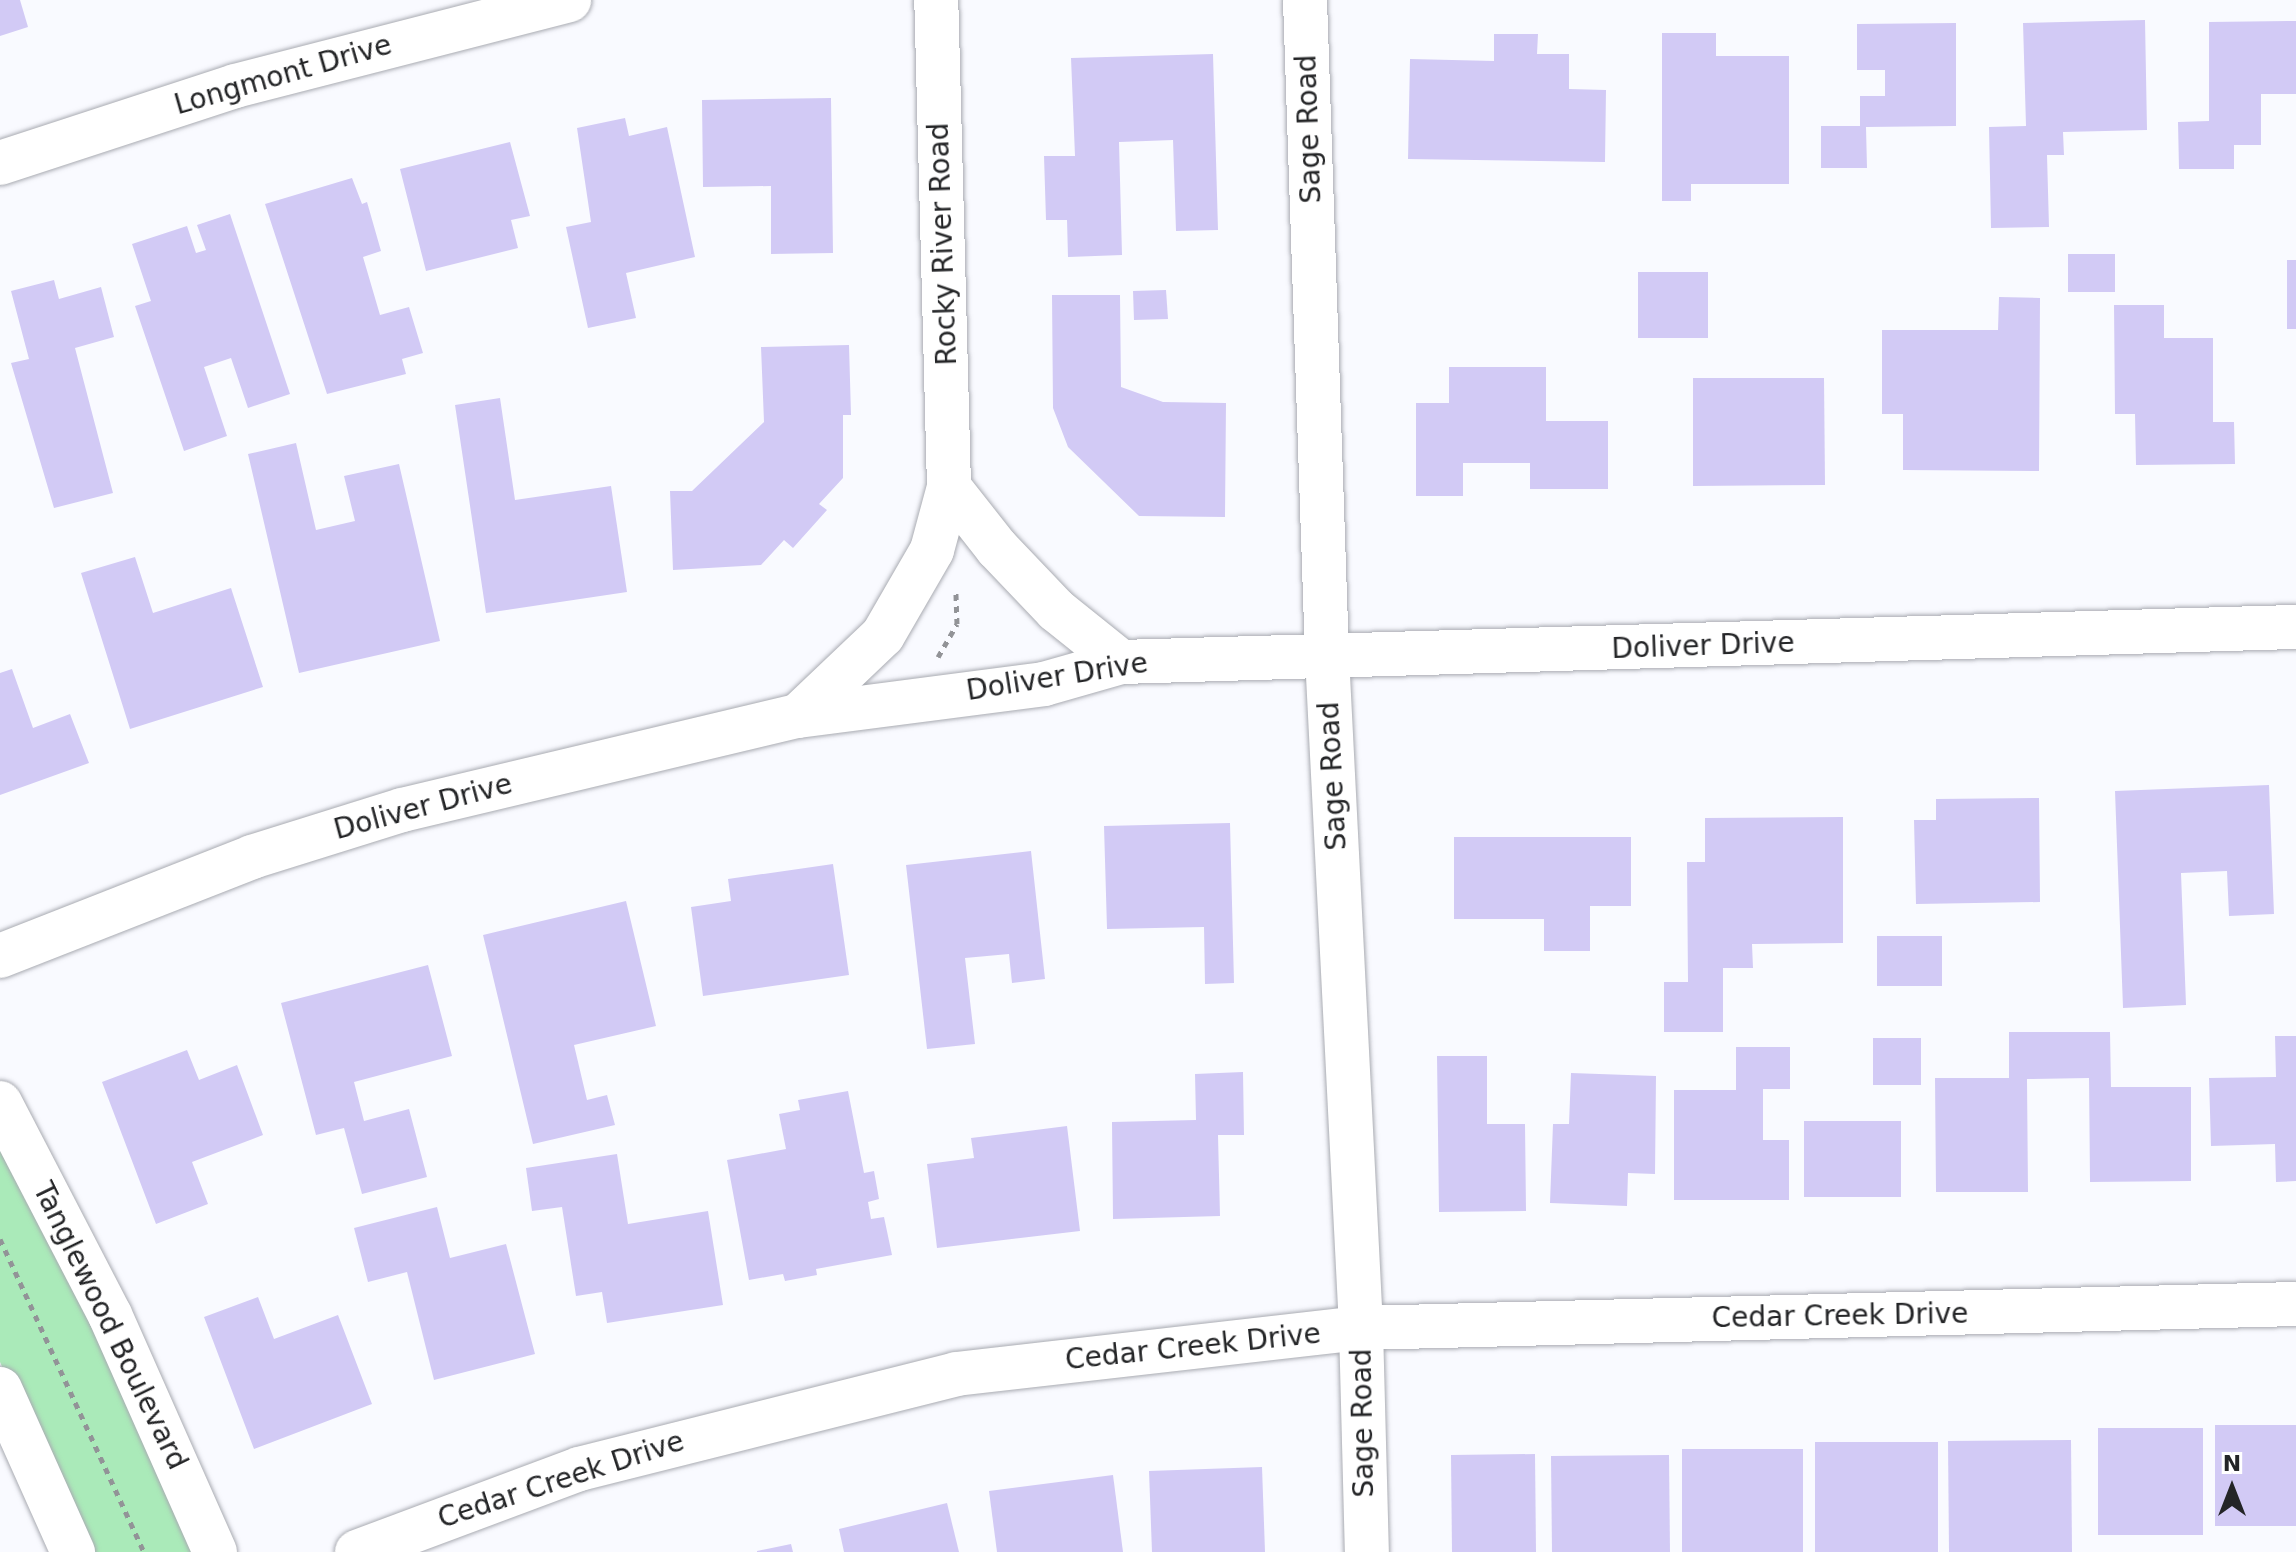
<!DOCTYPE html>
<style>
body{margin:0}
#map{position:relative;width:2296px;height:1552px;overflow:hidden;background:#f9faff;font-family:"DejaVu Sans",sans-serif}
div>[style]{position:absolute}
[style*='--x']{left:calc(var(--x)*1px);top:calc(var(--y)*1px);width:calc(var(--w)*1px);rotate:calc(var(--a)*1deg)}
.green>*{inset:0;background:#aaeab9}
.building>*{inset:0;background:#d2caf5}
.path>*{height:5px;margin-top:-2.5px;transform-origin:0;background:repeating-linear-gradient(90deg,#929397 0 6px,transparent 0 12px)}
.roads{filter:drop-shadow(0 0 2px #a9abb2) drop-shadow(0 0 2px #a9abb2)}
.minor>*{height:44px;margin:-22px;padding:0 22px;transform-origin:22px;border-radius:22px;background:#fff}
.tertiary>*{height:44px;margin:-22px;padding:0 22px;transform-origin:22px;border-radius:22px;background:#fff}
span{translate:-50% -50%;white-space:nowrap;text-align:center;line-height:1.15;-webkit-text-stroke:8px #fff;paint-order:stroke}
.street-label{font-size:28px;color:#242527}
.north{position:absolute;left:2192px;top:1448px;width:80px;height:80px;-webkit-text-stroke:6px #fff;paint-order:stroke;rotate:0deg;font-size:22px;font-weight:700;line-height:32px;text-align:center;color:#242527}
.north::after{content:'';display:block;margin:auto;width:28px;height:36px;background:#242527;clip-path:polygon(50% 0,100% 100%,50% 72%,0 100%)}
</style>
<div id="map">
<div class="green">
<i style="clip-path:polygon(0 1132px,204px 1552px,85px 1552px,0 1362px)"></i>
</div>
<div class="building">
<i style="clip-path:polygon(0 0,20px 0,28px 27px,0 36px)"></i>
<i style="clip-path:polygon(2145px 20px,2147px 130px,2063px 132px,2064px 155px,2047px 155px,2049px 227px,1991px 228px,1989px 127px,2026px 126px,2023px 23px)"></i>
<i style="clip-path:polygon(2296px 21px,2296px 94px,2261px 94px,2261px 145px,2234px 145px,2234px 169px,2179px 169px,2178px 122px,2209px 121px,2209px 22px)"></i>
<i style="clip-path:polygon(1956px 23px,1956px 126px,1866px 127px,1867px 168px,1821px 168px,1821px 126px,1860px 126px,1860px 96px,1885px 96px,1885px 70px,1857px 70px,1857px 24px)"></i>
<i style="clip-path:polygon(1662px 33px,1716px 33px,1716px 56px,1789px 56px,1789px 184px,1691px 184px,1691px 201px,1662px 201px)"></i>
<i style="clip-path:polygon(1494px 34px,1538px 34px,1537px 54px,1569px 54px,1569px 89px,1606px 90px,1605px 162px,1408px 159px,1410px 59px,1494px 61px)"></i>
<i style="clip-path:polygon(1213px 54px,1218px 230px,1176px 231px,1173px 140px,1119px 142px,1122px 255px,1068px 257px,1067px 220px,1046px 220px,1044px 156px,1075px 156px,1071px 58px)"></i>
<i style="clip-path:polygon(831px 98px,833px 253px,771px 254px,771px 186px,703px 187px,702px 100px)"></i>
<i style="clip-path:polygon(625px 118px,629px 136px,667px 127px,695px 257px,626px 273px,636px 318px,588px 328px,566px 227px,591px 222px,577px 128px)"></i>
<i style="clip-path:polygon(510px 142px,530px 216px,511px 220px,518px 248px,426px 271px,400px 169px)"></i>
<i style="clip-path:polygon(352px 178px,362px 204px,367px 202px,381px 251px,363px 257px,380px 315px,409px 307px,423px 353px,402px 359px,406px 374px,327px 394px,265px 204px)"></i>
<i style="clip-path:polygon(230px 214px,290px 394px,248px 408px,231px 358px,204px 367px,227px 436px,184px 451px,135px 306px,151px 301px,132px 244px,187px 226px,196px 253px,206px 250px,197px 225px)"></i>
<i style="clip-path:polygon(2068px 254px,2115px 254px,2115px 292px,2068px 292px)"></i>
<i style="clip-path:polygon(2287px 260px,2296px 260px,2296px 329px,2287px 329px)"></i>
<i style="clip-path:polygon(1638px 272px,1708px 272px,1708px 338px,1638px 338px)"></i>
<i style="clip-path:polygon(54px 280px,59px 299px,101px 287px,114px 337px,75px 348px,113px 493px,54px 508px,11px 363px,29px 359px,11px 291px)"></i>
<i style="clip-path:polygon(1166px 290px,1168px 319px,1134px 320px,1133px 291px)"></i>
<i style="clip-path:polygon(1052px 295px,1120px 295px,1121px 387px,1163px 402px,1226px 403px,1225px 517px,1139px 516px,1068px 447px,1053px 408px)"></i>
<i style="clip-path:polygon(1999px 297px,2040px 298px,2039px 471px,1903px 470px,1903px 414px,1882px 414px,1882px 330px,1998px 330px)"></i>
<i style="clip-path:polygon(2114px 305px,2164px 305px,2164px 338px,2213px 338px,2213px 422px,2234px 422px,2235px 464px,2136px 465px,2135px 414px,2115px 414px)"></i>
<i style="clip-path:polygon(849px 345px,851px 415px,843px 415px,843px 478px,819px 504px,827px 510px,793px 548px,784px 540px,761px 565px,673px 570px,670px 491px,692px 491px,764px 422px,761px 347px)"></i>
<i style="clip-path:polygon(1449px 367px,1546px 367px,1546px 421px,1608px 421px,1608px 489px,1530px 489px,1530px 463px,1463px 463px,1463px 496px,1416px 496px,1416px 403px,1449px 403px)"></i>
<i style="clip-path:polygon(1693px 378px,1824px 378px,1825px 485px,1693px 486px)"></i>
<i style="clip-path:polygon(500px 398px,515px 500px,611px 486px,627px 592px,486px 613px,455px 405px)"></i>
<i style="clip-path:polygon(296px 443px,316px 530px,355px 521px,344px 476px,399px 464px,440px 641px,299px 673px,248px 454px)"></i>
<i style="clip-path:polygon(135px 557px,153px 613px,231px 588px,263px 687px,130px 729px,81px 573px)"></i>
<i style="clip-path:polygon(12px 669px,33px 728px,70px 714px,89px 763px,0 795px,0 673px)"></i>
<i style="clip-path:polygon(2269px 785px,2274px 914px,2229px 916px,2227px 871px,2181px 873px,2186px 1005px,2123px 1008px,2115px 791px)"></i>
<i style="clip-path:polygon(2039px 798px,2040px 902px,1916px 904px,1914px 820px,1936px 820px,1936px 799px)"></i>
<i style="clip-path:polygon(1843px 817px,1843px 943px,1752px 944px,1753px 968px,1723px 968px,1723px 1032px,1664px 1032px,1664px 982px,1688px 982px,1687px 862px,1705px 862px,1705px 818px)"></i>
<i style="clip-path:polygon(1230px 823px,1234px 983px,1205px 984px,1204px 927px,1107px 929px,1104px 826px)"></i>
<i style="clip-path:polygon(1454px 837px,1631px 837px,1631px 906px,1590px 906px,1590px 951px,1544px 951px,1544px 919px,1454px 919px)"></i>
<i style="clip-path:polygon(1031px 851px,1045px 979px,1012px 983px,1009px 954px,965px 958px,975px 1044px,927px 1049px,906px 865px)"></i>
<i style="clip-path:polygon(833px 864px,849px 975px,703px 996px,691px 907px,731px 901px,728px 879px)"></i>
<i style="clip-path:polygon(626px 901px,656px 1026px,574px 1045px,587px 1100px,607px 1095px,615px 1125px,533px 1144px,483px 935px)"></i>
<i style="clip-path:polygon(1877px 936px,1942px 936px,1942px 986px,1877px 986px)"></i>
<i style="clip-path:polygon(428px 965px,452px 1056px,354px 1082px,364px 1121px,409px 1109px,427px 1177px,362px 1194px,344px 1128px,316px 1135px,281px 1003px)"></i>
<i style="clip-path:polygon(2009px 1032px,2110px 1032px,2111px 1087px,2191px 1087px,2191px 1181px,2090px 1182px,2089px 1078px,2027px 1079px,2028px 1192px,1936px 1192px,1935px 1078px,2009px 1078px)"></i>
<i style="clip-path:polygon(2275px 1036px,2296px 1036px,2296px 1181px,2276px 1182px,2275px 1144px,2211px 1146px,2209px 1078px,2276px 1077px)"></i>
<i style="clip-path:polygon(1873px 1038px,1921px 1038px,1921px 1085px,1873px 1085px)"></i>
<i style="clip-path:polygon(1736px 1047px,1790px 1047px,1790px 1089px,1763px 1089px,1763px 1140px,1789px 1140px,1789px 1200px,1674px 1200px,1674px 1090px,1736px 1090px)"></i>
<i style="clip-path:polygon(187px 1050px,199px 1080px,237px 1065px,263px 1135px,192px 1162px,208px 1204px,156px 1224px,102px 1082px)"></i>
<i style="clip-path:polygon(1437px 1056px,1487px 1056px,1487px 1124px,1525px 1124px,1526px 1211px,1439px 1212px)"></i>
<i style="clip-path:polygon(1243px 1072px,1244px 1135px,1218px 1135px,1220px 1216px,1113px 1219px,1112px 1122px,1196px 1120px,1195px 1074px)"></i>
<i style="clip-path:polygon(1571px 1073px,1656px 1076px,1655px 1174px,1628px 1173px,1627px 1206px,1550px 1203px,1553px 1124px,1569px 1124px)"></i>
<i style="clip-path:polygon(848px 1091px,864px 1173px,874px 1171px,879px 1199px,868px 1202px,871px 1219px,884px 1217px,892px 1255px,816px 1269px,817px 1275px,785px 1281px,783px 1274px,749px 1280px,727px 1160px,786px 1149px,779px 1114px,800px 1110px,798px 1100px)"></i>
<i style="clip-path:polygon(1804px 1121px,1901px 1121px,1901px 1197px,1804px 1197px)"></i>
<i style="clip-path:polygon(1067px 1126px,1080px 1231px,937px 1248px,927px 1164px,974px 1158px,971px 1138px)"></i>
<i style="clip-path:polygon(617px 1154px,628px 1224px,708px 1211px,723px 1305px,607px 1323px,602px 1292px,576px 1296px,562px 1207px,532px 1211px,526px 1168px)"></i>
<i style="clip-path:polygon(437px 1207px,450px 1258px,506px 1244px,535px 1354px,434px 1380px,407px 1272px,368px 1282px,354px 1228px)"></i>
<i style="clip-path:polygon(258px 1297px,274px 1339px,338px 1315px,372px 1404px,254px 1449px,204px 1317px)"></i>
<i style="clip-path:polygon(2215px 1425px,2296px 1425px,2296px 1526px,2215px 1526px)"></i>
<i style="clip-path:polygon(2098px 1428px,2203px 1428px,2203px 1535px,2098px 1535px)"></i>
<i style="clip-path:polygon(2071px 1440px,2072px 1552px,1949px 1552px,1948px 1441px)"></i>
<i style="clip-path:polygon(1815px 1442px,1938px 1442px,1938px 1552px,1815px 1552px)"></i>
<i style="clip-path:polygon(1682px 1449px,1803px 1449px,1803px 1552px,1682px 1552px)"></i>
<i style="clip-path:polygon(1535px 1454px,1536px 1552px,1452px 1552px,1451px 1455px)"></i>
<i style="clip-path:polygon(1669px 1455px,1670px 1552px,1552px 1552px,1551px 1456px)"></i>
<i style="clip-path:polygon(1262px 1467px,1265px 1552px,1152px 1552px,1149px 1471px)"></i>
<i style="clip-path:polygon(1113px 1475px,1123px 1552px,997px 1552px,989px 1491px)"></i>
<i style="clip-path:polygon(947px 1503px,959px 1552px,844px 1552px,839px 1529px)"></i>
<i style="clip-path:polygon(791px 1544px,793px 1552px,757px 1552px,757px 1551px)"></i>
</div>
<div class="path">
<i style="--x:938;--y:657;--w:38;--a:-60"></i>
<i style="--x:957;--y:624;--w:31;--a:-92"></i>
<i style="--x:0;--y:1239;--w:345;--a:65.3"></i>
</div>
<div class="roads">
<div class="minor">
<i style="--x:0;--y:163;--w:247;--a:-18.1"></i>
<i style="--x:235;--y:86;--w:345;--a:-14.4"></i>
<i style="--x:949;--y:487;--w:78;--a:51.8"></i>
<i style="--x:997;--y:548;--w:86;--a:46.4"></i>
<i style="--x:1056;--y:610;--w:83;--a:38.7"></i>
<i style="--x:798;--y:716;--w:117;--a:-43.6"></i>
<i style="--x:883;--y:635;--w:98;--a:-60"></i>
<i style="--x:932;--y:550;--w:65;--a:-74.9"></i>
<i style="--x:949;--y:487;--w:487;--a:-91.5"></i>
<i style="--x:0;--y:956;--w:271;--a:-21.4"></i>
<i style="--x:252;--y:857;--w:157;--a:-17.4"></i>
<i style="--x:402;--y:810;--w:407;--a:-13.4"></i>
<i style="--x:798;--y:716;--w:248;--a:-7.4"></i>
<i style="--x:1044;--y:684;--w:80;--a:-15.9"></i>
<i style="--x:1121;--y:662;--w:1176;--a:-1.71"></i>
<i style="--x:357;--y:1552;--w:237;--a:-20.5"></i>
<i style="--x:579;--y:1469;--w:389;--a:-14.1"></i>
<i style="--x:956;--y:1374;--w:408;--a:-6.5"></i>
<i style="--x:1361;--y:1328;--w:935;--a:-1.47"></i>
</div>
<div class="tertiary">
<i style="--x:1305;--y:0;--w:656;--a:88.08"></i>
<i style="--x:1327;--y:656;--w:673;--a:87.1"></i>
<i style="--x:1361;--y:1328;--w:224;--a:88.5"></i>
<i style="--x:0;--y:1103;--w:239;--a:62.6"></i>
<i style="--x:110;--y:1315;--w:259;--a:66.1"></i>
<i style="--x:0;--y:1389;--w:179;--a:65.9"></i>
</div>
</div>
<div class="street-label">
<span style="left:283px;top:75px;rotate:-16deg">Longmont Drive</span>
<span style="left:1309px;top:129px;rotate:-92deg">Sage Road</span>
<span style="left:943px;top:244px;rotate:-92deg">Rocky River Road</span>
<span style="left:1703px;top:646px;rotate:-2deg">Doliver Drive</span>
<span style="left:1057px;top:677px;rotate:-9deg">Doliver Drive</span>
<span style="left:1333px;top:776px;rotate:-93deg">Sage Road</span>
<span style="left:423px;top:807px;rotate:-15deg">Doliver Drive</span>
<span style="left:1840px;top:1316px;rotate:-1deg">Cedar Creek Drive</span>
<span style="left:110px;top:1326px;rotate:64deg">Tanglewood Boulevard</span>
<span style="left:1193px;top:1347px;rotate:-6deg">Cedar Creek Drive</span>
<span style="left:1363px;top:1423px;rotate:-91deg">Sage Road</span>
<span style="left:561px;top:1480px;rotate:-18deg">Cedar Creek Drive</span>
</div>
<div class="north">N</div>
</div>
